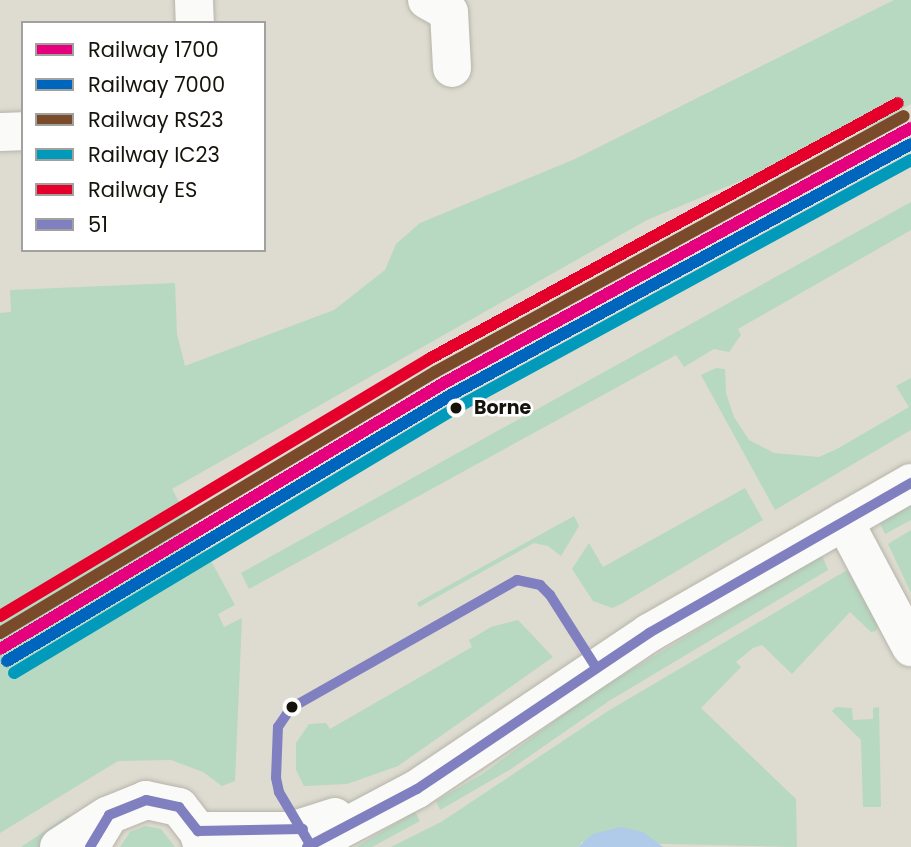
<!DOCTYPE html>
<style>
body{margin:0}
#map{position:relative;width:911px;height:847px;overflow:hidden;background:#dedcd0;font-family:Poppins,sans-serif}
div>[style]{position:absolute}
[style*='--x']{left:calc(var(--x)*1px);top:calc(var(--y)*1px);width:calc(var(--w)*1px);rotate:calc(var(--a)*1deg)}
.green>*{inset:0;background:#b7d8c1}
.water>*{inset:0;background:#b0caea}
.roads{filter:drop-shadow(0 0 2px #b6b4ab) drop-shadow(0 0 2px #b6b4ab)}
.minor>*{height:38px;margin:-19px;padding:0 19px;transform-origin:19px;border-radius:19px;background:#fafaf8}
.tertiary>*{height:38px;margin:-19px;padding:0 19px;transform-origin:19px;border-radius:19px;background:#fafaf8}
.bus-1>*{height:10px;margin:-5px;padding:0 5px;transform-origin:5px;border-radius:5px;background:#8080c0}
.rail-1>*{height:12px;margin:-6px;padding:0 6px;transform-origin:6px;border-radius:6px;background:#e5007d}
.rail-2>*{height:12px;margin:-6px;padding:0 6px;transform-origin:6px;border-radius:6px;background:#0065bd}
.rail-3>*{height:12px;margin:-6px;padding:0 6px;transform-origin:6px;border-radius:6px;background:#7a4b2a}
.rail-4>*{height:12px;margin:-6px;padding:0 6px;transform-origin:6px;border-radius:6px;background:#029aba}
.rail-5>*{height:12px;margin:-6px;padding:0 6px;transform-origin:6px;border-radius:6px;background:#e4002b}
.dots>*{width:19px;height:19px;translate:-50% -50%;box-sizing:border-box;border:4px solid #fff;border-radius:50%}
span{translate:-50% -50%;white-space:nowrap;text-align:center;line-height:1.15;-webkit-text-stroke:5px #fff;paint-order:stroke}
.stop-label{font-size:19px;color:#15130b;font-weight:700}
.left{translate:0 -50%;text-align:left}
.legend{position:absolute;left:21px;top:21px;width:245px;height:231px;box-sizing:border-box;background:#fff;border:2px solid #a1a19d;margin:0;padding:9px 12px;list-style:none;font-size:21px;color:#15130b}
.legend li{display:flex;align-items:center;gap:14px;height:35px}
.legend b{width:35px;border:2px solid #a1a19d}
</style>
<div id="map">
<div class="green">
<i style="clip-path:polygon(894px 0,911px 0,911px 104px,879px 123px,647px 220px,172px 489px,235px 605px,218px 614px,224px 627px,242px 618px,235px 781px,222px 786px,203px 772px,171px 760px,118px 761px,0 833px,0 313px,11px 312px,10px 290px,175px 283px,177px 334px,185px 366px,334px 310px,385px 270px,396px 244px,420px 223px,575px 159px)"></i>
<i style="clip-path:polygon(911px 202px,911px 230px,738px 329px,741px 335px,729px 352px,714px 349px,684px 367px,676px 355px,249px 589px,241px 573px)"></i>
<i style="clip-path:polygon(716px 368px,725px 369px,726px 393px,734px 417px,749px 440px,774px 453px,819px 457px,837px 449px,909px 407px,896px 386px,911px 378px,911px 430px,775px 510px,701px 375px)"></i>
<i style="clip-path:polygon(745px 488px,763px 520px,621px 604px,612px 608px,593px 601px,572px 569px,589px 543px,603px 567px)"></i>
<i style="clip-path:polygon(911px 502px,911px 520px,885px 534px,879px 521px)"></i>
<i style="clip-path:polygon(574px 516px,579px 526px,561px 556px,548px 546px,534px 543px,419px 607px,417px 603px)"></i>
<i style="clip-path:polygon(911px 530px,911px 593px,888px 544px)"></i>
<i style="clip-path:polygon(822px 555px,828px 570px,609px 701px,511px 769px,440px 810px,436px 801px,484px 773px,591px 694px)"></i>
<i style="clip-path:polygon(847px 570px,878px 625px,876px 631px,871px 632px,850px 612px,792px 674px,762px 645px,753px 648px,736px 662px,741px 667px,701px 708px,796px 799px,797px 847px,582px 842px,578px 847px,391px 847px,441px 822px,608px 711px)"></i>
<i style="clip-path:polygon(518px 620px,553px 657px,398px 766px,347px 784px,304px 786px,296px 770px,296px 743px,309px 724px,326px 723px,330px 729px,472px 647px,469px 640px,491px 627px)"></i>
<i style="clip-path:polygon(836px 707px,852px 708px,853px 720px,873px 719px,873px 708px,879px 707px,881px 807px,863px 807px,861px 740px,832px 711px)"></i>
<i style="clip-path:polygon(415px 812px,420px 821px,372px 847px,356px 847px)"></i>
<i style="clip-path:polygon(69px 815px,73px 824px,40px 847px,21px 847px)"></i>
<i style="clip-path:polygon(145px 826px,161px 829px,175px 847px,120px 847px,130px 832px)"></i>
</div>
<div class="water">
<i style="clip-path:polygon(621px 827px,643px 832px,663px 847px,578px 847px,593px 834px)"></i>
</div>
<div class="roads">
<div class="minor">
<i style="--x:194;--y:0;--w:23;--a:88"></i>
<i style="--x:427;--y:0;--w:25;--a:29"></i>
<i style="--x:449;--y:12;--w:56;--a:86.9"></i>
<i style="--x:0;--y:132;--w:23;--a:-2"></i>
<i style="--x:844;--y:521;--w:143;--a:62"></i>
</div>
<div class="tertiary">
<i style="--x:198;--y:831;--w:93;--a:0"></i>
<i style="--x:291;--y:831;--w:46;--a:-17.7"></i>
<i style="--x:59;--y:847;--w:57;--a:-32.9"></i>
<i style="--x:90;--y:847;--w:37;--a:-59"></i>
<i style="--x:109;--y:815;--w:40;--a:-22"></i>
<i style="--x:146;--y:800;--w:34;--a:12"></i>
<i style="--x:179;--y:807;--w:31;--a:52"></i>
<i style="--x:198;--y:831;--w:17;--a:73"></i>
<i style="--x:307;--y:847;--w:124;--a:-27.8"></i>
<i style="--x:417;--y:789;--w:280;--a:-33.9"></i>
<i style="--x:649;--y:633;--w:302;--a:-29.8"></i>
</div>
</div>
<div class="bus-1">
<i style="--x:311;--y:846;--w:63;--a:-120.7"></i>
<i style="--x:279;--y:792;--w:14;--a:-102"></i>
<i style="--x:276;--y:778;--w:51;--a:-87.8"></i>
<i style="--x:278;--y:727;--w:23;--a:-56"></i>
<i style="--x:291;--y:708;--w:260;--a:-29.5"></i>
<i style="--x:517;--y:580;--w:24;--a:12"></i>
<i style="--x:540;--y:585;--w:14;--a:45"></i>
<i style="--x:550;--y:595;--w:84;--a:57.6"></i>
<i style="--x:90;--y:847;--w:37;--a:-59"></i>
<i style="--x:109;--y:815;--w:40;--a:-22"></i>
<i style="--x:146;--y:800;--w:34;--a:12"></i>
<i style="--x:179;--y:807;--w:31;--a:52"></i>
<i style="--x:198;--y:831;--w:105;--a:-1.1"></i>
<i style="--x:307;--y:847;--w:124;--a:-27.8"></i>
<i style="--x:417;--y:789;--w:280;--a:-33.9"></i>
<i style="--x:649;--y:633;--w:302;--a:-29.8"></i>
</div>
<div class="rail-1">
<i style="--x:0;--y:649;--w:515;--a:-30.94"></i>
<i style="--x:442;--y:384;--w:534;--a:-28.63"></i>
</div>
<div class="rail-2">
<i style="--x:7;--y:661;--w:515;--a:-30.94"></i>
<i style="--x:449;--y:396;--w:526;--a:-28.61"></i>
</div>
<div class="rail-3">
<i style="--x:0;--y:633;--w:507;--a:-30.96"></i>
<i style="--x:435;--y:372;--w:534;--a:-28.63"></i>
</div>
<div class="rail-4">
<i style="--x:14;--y:673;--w:515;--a:-30.94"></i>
<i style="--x:456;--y:408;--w:518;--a:-28.59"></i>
</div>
<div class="rail-5">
<i style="--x:0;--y:616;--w:500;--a:-30.92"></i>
<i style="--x:429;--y:359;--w:534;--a:-28.63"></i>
</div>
<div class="dots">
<i style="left:456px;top:408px;background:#15130b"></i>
<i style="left:292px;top:707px;background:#15130b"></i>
</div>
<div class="stop-label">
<span class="left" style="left:474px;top:408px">Borne</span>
</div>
<ul class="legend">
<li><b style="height:9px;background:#e5007d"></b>Railway 1700</li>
<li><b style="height:9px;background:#0065bd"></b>Railway 7000</li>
<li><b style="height:9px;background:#7a4b2a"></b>Railway RS23</li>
<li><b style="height:9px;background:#029aba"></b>Railway IC23</li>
<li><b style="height:9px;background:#e4002b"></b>Railway ES</li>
<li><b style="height:9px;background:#8080c0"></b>51</li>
</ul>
</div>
